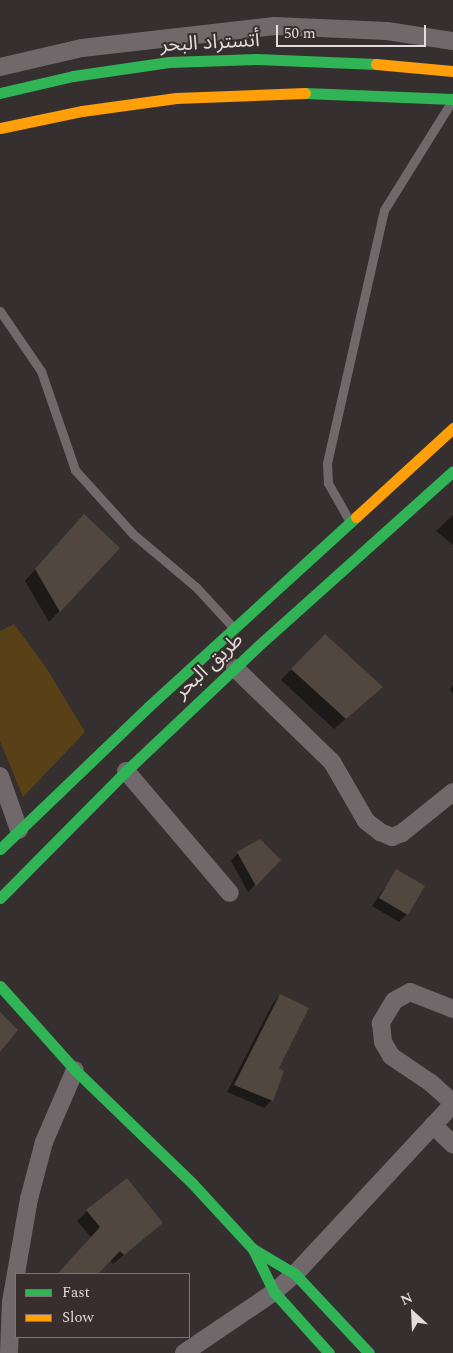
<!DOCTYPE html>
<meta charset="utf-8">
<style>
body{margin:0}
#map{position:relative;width:453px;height:1353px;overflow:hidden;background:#35302f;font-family:Spectral,"Noto Sans Arabic",serif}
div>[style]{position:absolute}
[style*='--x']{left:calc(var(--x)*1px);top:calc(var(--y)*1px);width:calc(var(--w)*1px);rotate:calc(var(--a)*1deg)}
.green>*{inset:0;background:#584116}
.shadow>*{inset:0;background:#0007}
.building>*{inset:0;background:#52473e}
.lane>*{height:9px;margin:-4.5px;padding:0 4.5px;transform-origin:4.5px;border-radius:4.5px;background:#71686b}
.street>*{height:18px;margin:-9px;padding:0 9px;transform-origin:9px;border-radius:9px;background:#71686b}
.fast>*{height:11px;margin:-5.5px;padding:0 5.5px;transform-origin:5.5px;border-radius:5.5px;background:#30b455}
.slow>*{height:11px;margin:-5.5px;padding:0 5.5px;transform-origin:5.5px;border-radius:5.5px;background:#ff9f0a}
span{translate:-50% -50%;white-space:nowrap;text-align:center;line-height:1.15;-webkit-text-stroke:4px #372e2d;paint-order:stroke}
.street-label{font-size:20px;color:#e2dcdc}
.legend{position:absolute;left:15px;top:1273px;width:175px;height:65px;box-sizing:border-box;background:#372e2d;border:1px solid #7b7473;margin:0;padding:6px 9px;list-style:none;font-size:15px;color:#e2dcdc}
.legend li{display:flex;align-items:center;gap:10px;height:25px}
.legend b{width:25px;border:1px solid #7b7473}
.north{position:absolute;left:388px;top:1288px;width:50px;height:50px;-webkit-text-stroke:4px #372e2d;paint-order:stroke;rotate:335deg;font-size:14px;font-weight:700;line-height:20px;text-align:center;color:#e2dcdc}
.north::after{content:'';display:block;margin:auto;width:18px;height:22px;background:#e2dcdc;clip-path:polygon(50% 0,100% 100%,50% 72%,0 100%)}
.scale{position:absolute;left:276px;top:25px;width:150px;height:22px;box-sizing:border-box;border:2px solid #e2dcdc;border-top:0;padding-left:6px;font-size:15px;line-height:18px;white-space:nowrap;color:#e2dcdc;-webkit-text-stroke:4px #372e2d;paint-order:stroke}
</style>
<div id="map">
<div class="green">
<i style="clip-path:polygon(14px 624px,47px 669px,85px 732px,23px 797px,0 741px,0 631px)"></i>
</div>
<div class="shadow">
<i style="clip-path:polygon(453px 515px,453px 545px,436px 531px)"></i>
<i style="clip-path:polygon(73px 527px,118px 548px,49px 622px,25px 581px)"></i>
<i style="clip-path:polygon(325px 636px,370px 698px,334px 729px,281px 680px)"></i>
<i style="clip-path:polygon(453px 685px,453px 694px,450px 689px)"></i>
<i style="clip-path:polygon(238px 853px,279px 860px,248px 892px,231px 861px)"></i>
<i style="clip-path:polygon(396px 871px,407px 914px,399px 922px,372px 906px)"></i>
<i style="clip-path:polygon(280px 995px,277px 1068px,272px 1100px,264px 1108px,227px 1092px,273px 1003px)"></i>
<i style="clip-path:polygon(87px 1211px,161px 1223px,113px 1264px,110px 1260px,96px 1274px,57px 1274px,91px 1237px,77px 1221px)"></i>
</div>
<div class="building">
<i style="clip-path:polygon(84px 514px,120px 548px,60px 612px,35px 569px)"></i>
<i style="clip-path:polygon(325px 634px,383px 687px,346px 719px,291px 669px)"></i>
<i style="clip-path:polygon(260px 839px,281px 860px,256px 886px,237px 852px)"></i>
<i style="clip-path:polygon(396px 869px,425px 886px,408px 915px,379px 898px)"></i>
<i style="clip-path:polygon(280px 994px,309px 1008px,279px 1068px,284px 1071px,273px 1101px,234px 1085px)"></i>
<i style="clip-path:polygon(0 1012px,18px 1030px,0 1052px)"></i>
<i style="clip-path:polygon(127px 1178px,163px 1223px,124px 1255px,120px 1251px,98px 1274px,57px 1274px,100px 1227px,86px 1210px)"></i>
</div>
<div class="lane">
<i style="--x:0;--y:311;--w:73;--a:55.7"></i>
<i style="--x:41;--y:371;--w:105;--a:71"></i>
<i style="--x:75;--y:470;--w:86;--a:47.8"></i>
<i style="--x:133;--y:534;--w:82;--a:40.1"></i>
<i style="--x:196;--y:587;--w:53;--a:47.3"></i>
<i style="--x:349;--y:520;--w:43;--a:-119.6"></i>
<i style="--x:328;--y:483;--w:20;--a:-93"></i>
<i style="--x:327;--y:463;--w:259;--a:-77.3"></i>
<i style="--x:384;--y:210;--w:125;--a:-58.1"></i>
</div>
<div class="street">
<i style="--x:0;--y:67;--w:84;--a:-13"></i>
<i style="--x:82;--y:48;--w:194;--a:-6.5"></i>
<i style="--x:275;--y:26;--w:112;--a:2.6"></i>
<i style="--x:387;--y:31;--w:67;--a:8.6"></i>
<i style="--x:235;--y:668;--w:135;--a:44.1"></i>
<i style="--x:332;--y:762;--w:68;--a:60"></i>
<i style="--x:366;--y:821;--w:18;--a:38"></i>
<i style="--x:380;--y:832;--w:13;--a:23"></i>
<i style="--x:392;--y:837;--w:11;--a:-22"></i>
<i style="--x:402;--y:833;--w:65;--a:-38.8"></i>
<i style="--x:126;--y:771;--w:160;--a:49.6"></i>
<i style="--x:0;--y:776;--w:57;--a:70.6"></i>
<i style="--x:453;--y:1009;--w:46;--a:-158.4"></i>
<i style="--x:410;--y:992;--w:18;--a:151"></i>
<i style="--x:394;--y:1001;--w:26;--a:121"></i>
<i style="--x:381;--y:1023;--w:19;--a:84"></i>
<i style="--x:383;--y:1042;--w:16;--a:60"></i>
<i style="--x:391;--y:1056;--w:48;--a:34"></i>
<i style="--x:431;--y:1083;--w:30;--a:42"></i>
<i style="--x:433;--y:1125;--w:28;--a:44"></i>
<i style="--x:9;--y:1353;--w:51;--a:-87.8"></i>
<i style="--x:11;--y:1302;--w:105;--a:-80.1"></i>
<i style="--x:29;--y:1199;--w:59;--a:-75.3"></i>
<i style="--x:44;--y:1142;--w:78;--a:-66.7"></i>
<i style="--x:184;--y:1353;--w:109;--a:-34.1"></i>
<i style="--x:274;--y:1292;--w:28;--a:-41"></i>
<i style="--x:295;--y:1274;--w:232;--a:-47.1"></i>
</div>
<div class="fast">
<i style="--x:0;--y:93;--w:75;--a:-13.1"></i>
<i style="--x:73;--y:76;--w:97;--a:-8.3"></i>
<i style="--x:169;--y:62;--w:88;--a:-2"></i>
<i style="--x:257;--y:59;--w:119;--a:2.4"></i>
<i style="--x:305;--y:93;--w:148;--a:2.3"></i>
<i style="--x:0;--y:849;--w:205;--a:-43.8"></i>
<i style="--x:148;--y:707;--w:282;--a:-42.4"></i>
<i style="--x:0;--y:898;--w:179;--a:-45.2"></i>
<i style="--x:126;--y:771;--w:180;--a:-43.4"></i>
<i style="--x:257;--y:647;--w:263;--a:-41.9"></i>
<i style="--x:0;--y:986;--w:113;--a:48.2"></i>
<i style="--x:75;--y:1070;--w:163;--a:44"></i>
<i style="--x:192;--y:1183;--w:90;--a:47.3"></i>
<i style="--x:253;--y:1249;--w:49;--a:30.8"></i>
<i style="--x:295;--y:1274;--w:108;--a:46.9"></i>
<i style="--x:253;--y:1249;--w:48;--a:64"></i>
<i style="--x:274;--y:1292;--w:82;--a:48"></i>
</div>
<div class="slow">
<i style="--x:376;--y:64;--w:77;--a:5.2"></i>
<i style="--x:0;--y:128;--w:84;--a:-11.7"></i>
<i style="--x:82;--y:111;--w:95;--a:-7.9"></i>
<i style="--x:176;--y:98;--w:129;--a:-2.2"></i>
<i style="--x:356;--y:517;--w:132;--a:-42.5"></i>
</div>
<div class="street-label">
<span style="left:210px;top:43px;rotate:-3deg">أتستراد البحر</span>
<span style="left:209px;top:666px;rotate:-43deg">طريق البحر</span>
</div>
<ul class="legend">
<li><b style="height:6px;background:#30b455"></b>Fast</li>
<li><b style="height:6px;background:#ff9f0a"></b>Slow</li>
</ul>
<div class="north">N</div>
<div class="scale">50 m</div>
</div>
